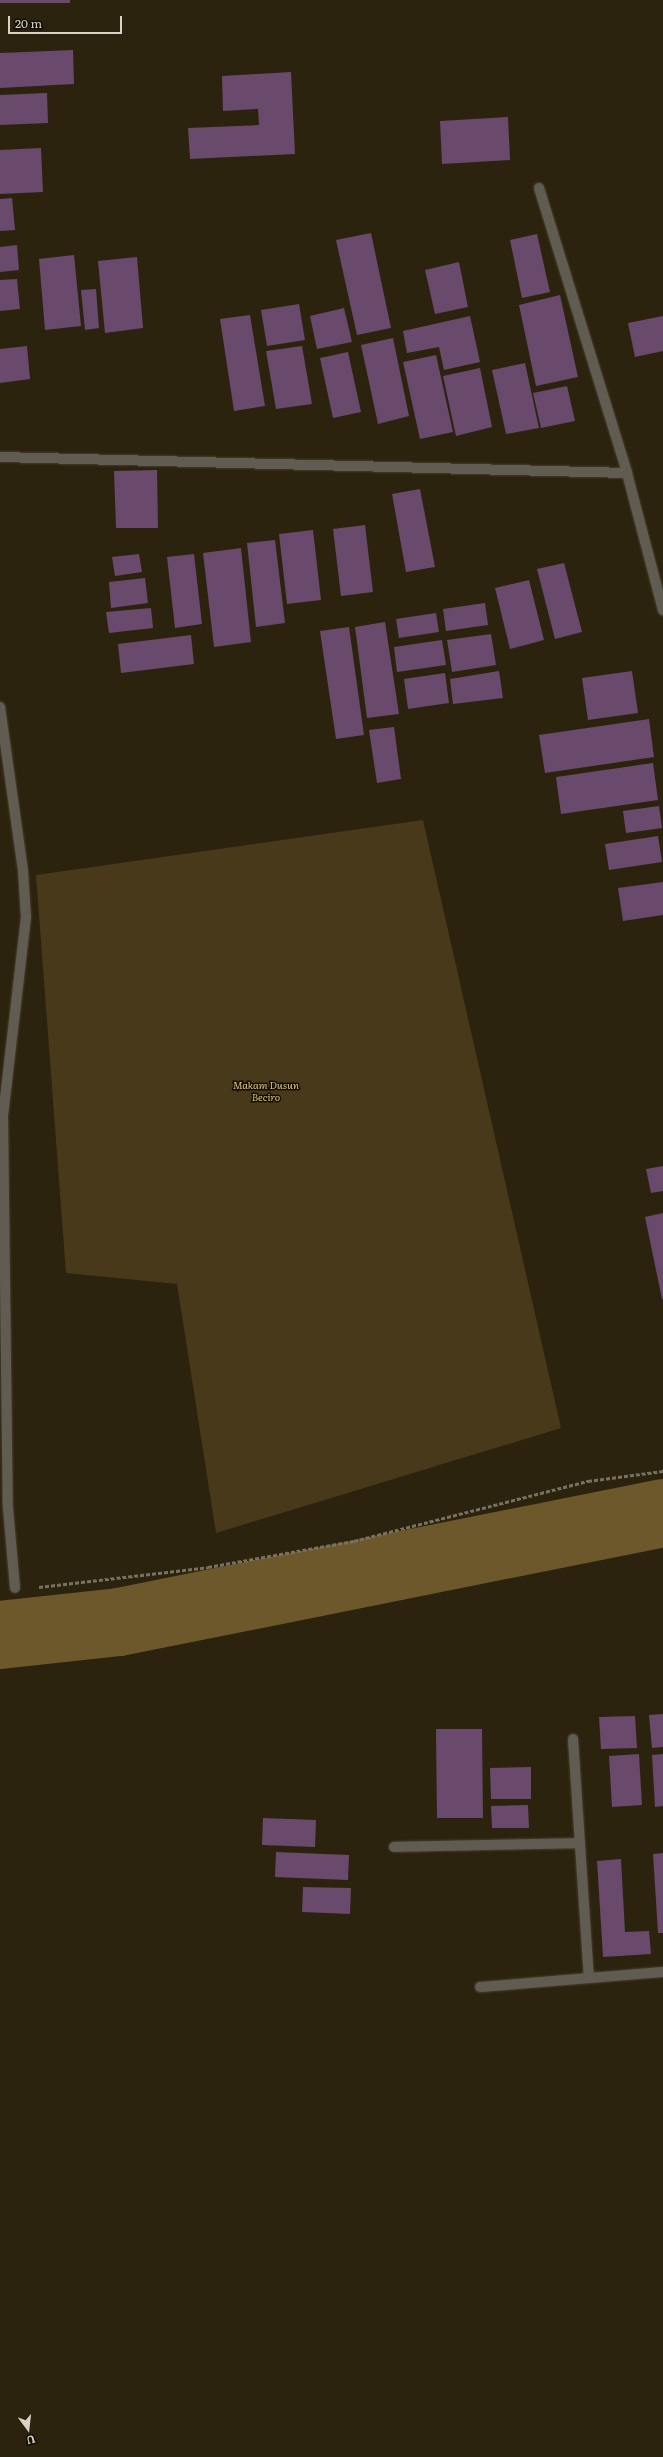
<!DOCTYPE html>
<style>
body{margin:0}
#map{position:relative;width:663px;height:2457px;overflow:hidden;background:#2c230e;font-family:Literata,serif}
div>[style]{position:absolute}
[style*='--x']{left:calc(var(--x)*1px);top:calc(var(--y)*1px);width:calc(var(--w)*1px);rotate:calc(var(--a)*1deg)}
.green>*{inset:0;background:#47391a}
.river>*{height:68px;margin:-34px;padding:0 34px;transform-origin:34px;border-radius:34px;background:#6c582a}
.building>*{inset:0;background:#69496c}
.path>*{height:2.5px;margin-top:-1.25px;transform-origin:0;background:repeating-linear-gradient(90deg,#78715f 0 4px,transparent 0 6px)}
.roads{filter:drop-shadow(0 0 1px #483f2b) drop-shadow(0 0 1px #483f2b)}
.minor>*{height:10px;margin:-5px;padding:0 5px;transform-origin:5px;border-radius:5px;background:#615c52}
span{translate:-50% -50%;white-space:nowrap;text-align:center;line-height:1.15;-webkit-text-stroke:3px #110d05;paint-order:stroke}
.park-label{font-size:10px;color:#e4c47b;font-style:italic}
.north{position:absolute;left:8px;top:2409px;width:40px;height:40px;-webkit-text-stroke:3px #110d05;paint-order:stroke;rotate:165deg;font-size:11px;font-weight:700;line-height:16px;text-align:center;color:#d9d3c6}
.north::after{content:'';display:block;margin:auto;width:14px;height:18px;background:#d9d3c6;clip-path:polygon(50% 0,100% 100%,50% 72%,0 100%)}
.scale{position:absolute;left:8px;top:16px;width:114px;height:18px;box-sizing:border-box;border:2px solid #d9d3c6;border-top:0;padding-left:5px;font-size:12px;line-height:14px;white-space:nowrap;color:#d9d3c6;-webkit-text-stroke:3px #110d05;paint-order:stroke}
</style>
<div id="map">
<div class="green">
<i style="clip-path:polygon(423px 820px,561px 1428px,216px 1533px,177px 1284px,66px 1273px,36px 875px)"></i>
</div>
<div class="river">
<i style="--x:0;--y:1635;--w:120;--a:-6.2"></i>
<i style="--x:119;--y:1622;--w:555;--a:-11.33"></i>
</div>
<div class="building">
<i style="clip-path:polygon(0 0,70px 0,70px 3px,0 3px)"></i>
<i style="clip-path:polygon(73px 50px,74px 84px,0 88px,0 53px)"></i>
<i style="clip-path:polygon(291px 72px,295px 154px,190px 159px,188px 128px,259px 125px,258px 109px,223px 111px,222px 76px)"></i>
<i style="clip-path:polygon(47px 93px,48px 123px,0 125px,0 95px)"></i>
<i style="clip-path:polygon(508px 117px,510px 160px,442px 164px,440px 121px)"></i>
<i style="clip-path:polygon(41px 148px,43px 192px,0 194px,0 150px)"></i>
<i style="clip-path:polygon(12px 198px,15px 230px,0 231px,0 199px)"></i>
<i style="clip-path:polygon(371px 233px,391px 328px,357px 335px,336px 240px)"></i>
<i style="clip-path:polygon(537px 234px,550px 292px,522px 298px,510px 240px)"></i>
<i style="clip-path:polygon(17px 245px,19px 270px,0 272px,0 247px)"></i>
<i style="clip-path:polygon(74px 255px,81px 326px,45px 330px,39px 259px)"></i>
<i style="clip-path:polygon(137px 257px,143px 328px,105px 333px,98px 261px)"></i>
<i style="clip-path:polygon(459px 262px,468px 307px,435px 314px,425px 270px)"></i>
<i style="clip-path:polygon(17px 279px,20px 309px,0 311px,0 280px)"></i>
<i style="clip-path:polygon(96px 289px,99px 328px,85px 330px,81px 290px)"></i>
<i style="clip-path:polygon(560px 295px,578px 377px,536px 386px,519px 305px)"></i>
<i style="clip-path:polygon(299px 304px,305px 340px,267px 346px,261px 310px)"></i>
<i style="clip-path:polygon(344px 308px,352px 342px,317px 349px,310px 316px)"></i>
<i style="clip-path:polygon(250px 315px,265px 406px,234px 411px,220px 319px)"></i>
<i style="clip-path:polygon(470px 316px,480px 362px,444px 370px,439px 347px,407px 353px,403px 331px)"></i>
<i style="clip-path:polygon(663px 316px,663px 351px,635px 357px,628px 323px)"></i>
<i style="clip-path:polygon(393px 338px,409px 416px,378px 424px,361px 345px)"></i>
<i style="clip-path:polygon(27px 346px,30px 379px,0 383px,0 349px)"></i>
<i style="clip-path:polygon(302px 346px,312px 404px,276px 409px,266px 351px)"></i>
<i style="clip-path:polygon(348px 352px,361px 412px,333px 418px,320px 358px)"></i>
<i style="clip-path:polygon(436px 355px,453px 432px,420px 439px,403px 362px)"></i>
<i style="clip-path:polygon(525px 363px,539px 428px,506px 434px,492px 370px)"></i>
<i style="clip-path:polygon(480px 368px,492px 427px,456px 436px,443px 376px)"></i>
<i style="clip-path:polygon(567px 386px,575px 421px,541px 428px,533px 393px)"></i>
<i style="clip-path:polygon(157px 470px,158px 528px,116px 528px,114px 471px)"></i>
<i style="clip-path:polygon(420px 489px,435px 567px,406px 572px,392px 494px)"></i>
<i style="clip-path:polygon(365px 525px,373px 592px,341px 596px,333px 529px)"></i>
<i style="clip-path:polygon(313px 530px,321px 600px,287px 604px,279px 534px)"></i>
<i style="clip-path:polygon(275px 540px,285px 623px,256px 627px,247px 543px)"></i>
<i style="clip-path:polygon(241px 548px,251px 642px,214px 647px,203px 553px)"></i>
<i style="clip-path:polygon(139px 554px,142px 572px,115px 576px,112px 557px)"></i>
<i style="clip-path:polygon(194px 554px,202px 624px,175px 628px,167px 557px)"></i>
<i style="clip-path:polygon(564px 563px,582px 632px,555px 639px,537px 569px)"></i>
<i style="clip-path:polygon(145px 578px,148px 603px,111px 608px,109px 582px)"></i>
<i style="clip-path:polygon(529px 580px,544px 640px,510px 649px,495px 588px)"></i>
<i style="clip-path:polygon(485px 603px,488px 625px,446px 631px,443px 609px)"></i>
<i style="clip-path:polygon(151px 608px,153px 628px,109px 633px,106px 612px)"></i>
<i style="clip-path:polygon(436px 613px,439px 632px,399px 638px,396px 619px)"></i>
<i style="clip-path:polygon(385px 622px,399px 714px,367px 718px,355px 627px)"></i>
<i style="clip-path:polygon(349px 627px,364px 735px,336px 739px,320px 631px)"></i>
<i style="clip-path:polygon(491px 634px,496px 665px,452px 672px,447px 640px)"></i>
<i style="clip-path:polygon(191px 635px,194px 664px,121px 673px,118px 644px)"></i>
<i style="clip-path:polygon(442px 640px,446px 665px,397px 672px,394px 647px)"></i>
<i style="clip-path:polygon(499px 671px,503px 698px,453px 704px,450px 679px)"></i>
<i style="clip-path:polygon(632px 671px,638px 713px,588px 720px,582px 678px)"></i>
<i style="clip-path:polygon(445px 673px,449px 703px,408px 709px,404px 679px)"></i>
<i style="clip-path:polygon(649px 719px,654px 757px,545px 773px,539px 735px)"></i>
<i style="clip-path:polygon(394px 727px,401px 779px,377px 783px,369px 730px)"></i>
<i style="clip-path:polygon(653px 763px,658px 800px,561px 814px,556px 777px)"></i>
<i style="clip-path:polygon(659px 806px,662px 828px,626px 833px,623px 811px)"></i>
<i style="clip-path:polygon(658px 836px,662px 862px,609px 870px,605px 844px)"></i>
<i style="clip-path:polygon(663px 882px,663px 915px,623px 921px,618px 888px)"></i>
<i style="clip-path:polygon(663px 1166px,663px 1191px,651px 1193px,646px 1169px)"></i>
<i style="clip-path:polygon(663px 1213px,663px 1299px,662px 1299px,645px 1217px)"></i>
<i style="clip-path:polygon(663px 1714px,663px 1747px,652px 1748px,649px 1715px)"></i>
<i style="clip-path:polygon(635px 1716px,637px 1748px,601px 1749px,599px 1717px)"></i>
<i style="clip-path:polygon(436px 1729px,482px 1729px,483px 1818px,437px 1818px)"></i>
<i style="clip-path:polygon(639px 1754px,642px 1805px,612px 1807px,609px 1756px)"></i>
<i style="clip-path:polygon(663px 1754px,663px 1806px,655px 1807px,652px 1755px)"></i>
<i style="clip-path:polygon(531px 1767px,531px 1799px,491px 1799px,490px 1768px)"></i>
<i style="clip-path:polygon(528px 1805px,529px 1828px,492px 1828px,491px 1806px)"></i>
<i style="clip-path:polygon(263px 1818px,316px 1820px,315px 1847px,262px 1845px)"></i>
<i style="clip-path:polygon(276px 1852px,349px 1855px,348px 1880px,275px 1877px)"></i>
<i style="clip-path:polygon(663px 1853px,663px 1933px,658px 1933px,653px 1854px)"></i>
<i style="clip-path:polygon(621px 1859px,625px 1932px,649px 1931px,651px 1954px,603px 1957px,597px 1861px)"></i>
<i style="clip-path:polygon(303px 1887px,351px 1888px,350px 1914px,302px 1912px)"></i>
</div>
<div class="path">
<i style="--x:39;--y:1587;--w:170;--a:-6.7"></i>
<i style="--x:208;--y:1567;--w:148;--a:-10.1"></i>
<i style="--x:354;--y:1541;--w:242;--a:-14.4"></i>
<i style="--x:588;--y:1481;--w:76;--a:-7.6"></i>
</div>
<div class="roads">
<div class="minor">
<i style="--x:539;--y:188;--w:298;--a:72.8"></i>
<i style="--x:627;--y:473;--w:142;--a:75.3"></i>
<i style="--x:0;--y:457;--w:627;--a:1.46"></i>
<i style="--x:0;--y:707;--w:166;--a:82"></i>
<i style="--x:23;--y:871;--w:46;--a:86.3"></i>
<i style="--x:26;--y:917;--w:200;--a:96.6"></i>
<i style="--x:3;--y:1116;--w:392;--a:89.3"></i>
<i style="--x:8;--y:1508;--w:80;--a:85"></i>
<i style="--x:573;--y:1739;--w:239;--a:86.2"></i>
<i style="--x:394;--y:1847;--w:186;--a:-1.2"></i>
<i style="--x:480;--y:1987;--w:184;--a:-4.7"></i>
</div>
</div>
<div class="park-label">
<span style="left:266px;top:1090px">Makam Dusun<br>Beciro</span>
</div>
<div class="north">U</div>
<div class="scale">20 m</div>
</div>
